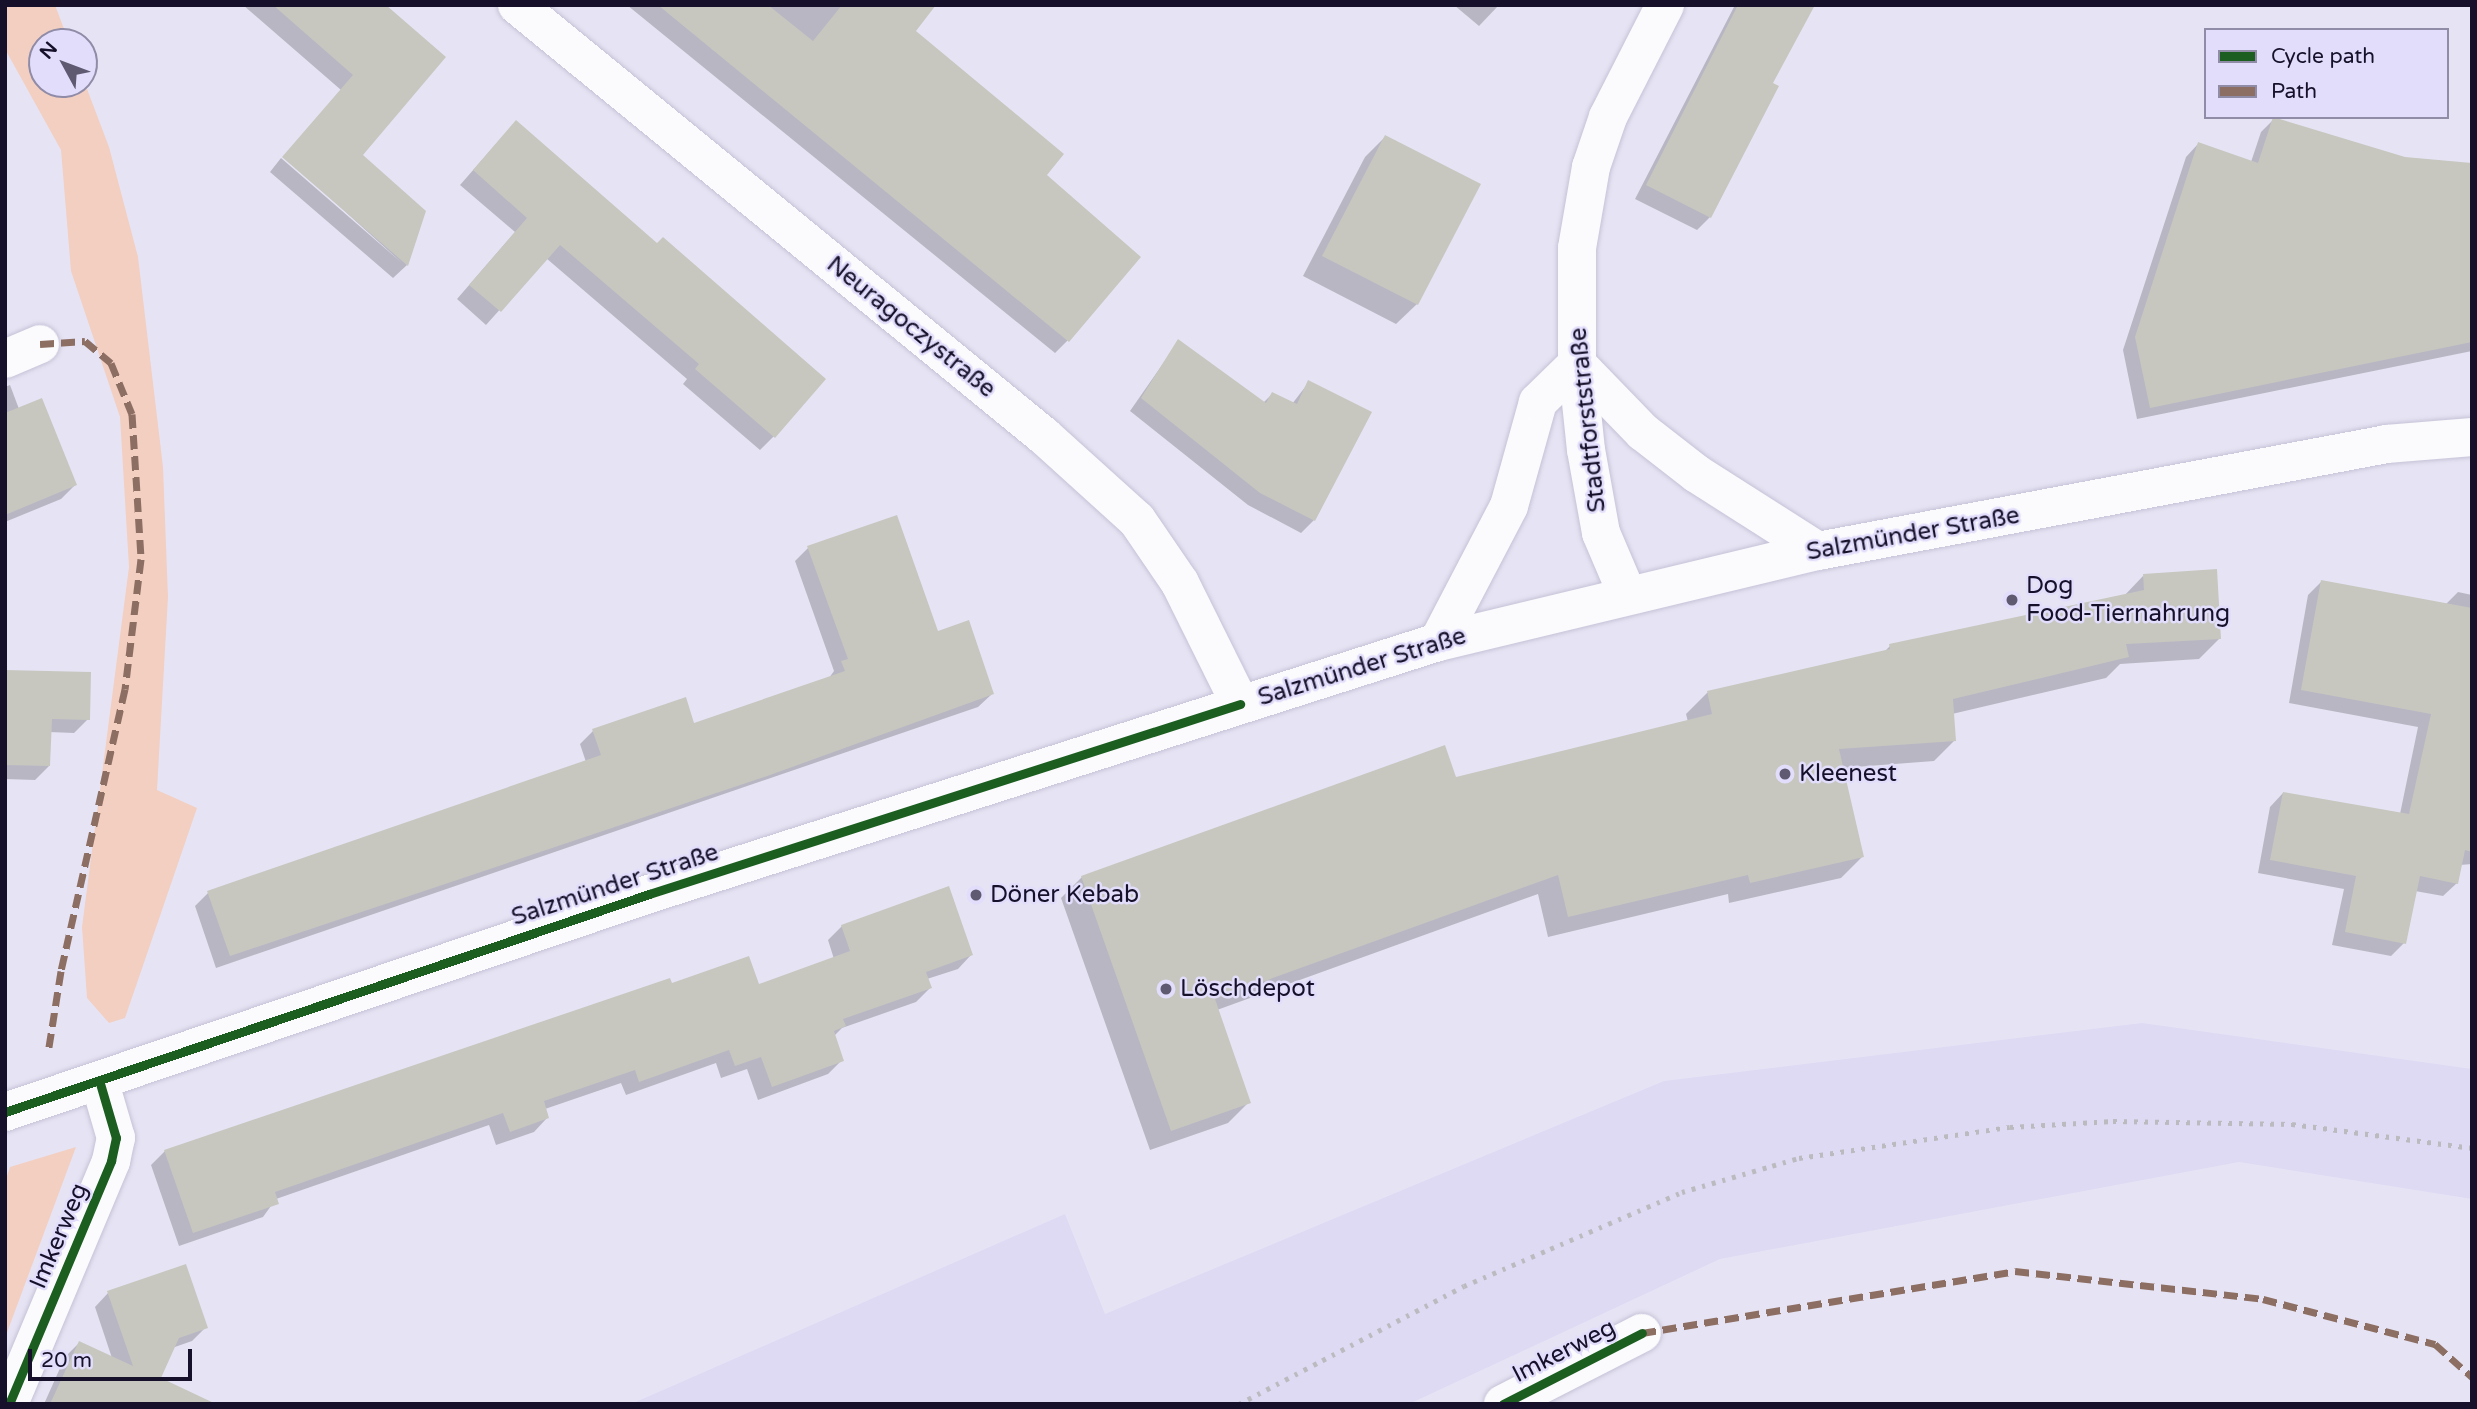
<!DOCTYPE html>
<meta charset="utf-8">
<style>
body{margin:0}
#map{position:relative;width:2477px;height:1409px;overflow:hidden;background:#e6e4f4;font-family:"Varela Round",sans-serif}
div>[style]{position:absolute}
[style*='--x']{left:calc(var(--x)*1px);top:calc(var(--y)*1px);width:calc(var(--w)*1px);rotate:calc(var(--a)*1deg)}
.built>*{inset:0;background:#dedaf4}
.green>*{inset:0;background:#f2cfc1}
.shadow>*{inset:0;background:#0003}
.building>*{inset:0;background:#c7c7c0}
.roads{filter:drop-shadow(0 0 2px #c6c2d7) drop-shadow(0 0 2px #c6c2d7)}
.minor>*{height:38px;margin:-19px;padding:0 19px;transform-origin:19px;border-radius:19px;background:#fbfbfd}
.major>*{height:38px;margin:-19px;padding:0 19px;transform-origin:19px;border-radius:19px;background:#fbfbfd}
.rail>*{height:5px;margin-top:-2.5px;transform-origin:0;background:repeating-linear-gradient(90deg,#bbbabf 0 3.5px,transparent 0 10.5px)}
.quiet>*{height:7px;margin-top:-3.5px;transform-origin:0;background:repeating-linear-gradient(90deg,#8d6e63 0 14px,transparent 0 21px)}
.cycleway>*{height:9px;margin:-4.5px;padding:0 4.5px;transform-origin:4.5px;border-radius:4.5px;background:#1b5e20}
.dots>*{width:19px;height:19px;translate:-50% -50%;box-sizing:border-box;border:4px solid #e1ddfb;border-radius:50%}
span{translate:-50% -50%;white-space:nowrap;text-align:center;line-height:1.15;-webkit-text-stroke:5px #e1ddfb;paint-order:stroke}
.street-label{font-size:24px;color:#16102a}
.poi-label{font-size:24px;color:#16102a}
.left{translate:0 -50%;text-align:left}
.frame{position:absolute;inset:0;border:7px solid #16102a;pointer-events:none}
.legend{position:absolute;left:2204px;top:28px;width:245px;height:91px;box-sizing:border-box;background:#e1ddfb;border:2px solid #908ba7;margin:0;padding:9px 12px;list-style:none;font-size:21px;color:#16102a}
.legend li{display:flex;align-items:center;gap:14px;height:35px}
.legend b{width:35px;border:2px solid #908ba7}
.north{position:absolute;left:28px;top:28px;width:70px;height:70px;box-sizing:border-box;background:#e1ddfb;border:2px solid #908ba7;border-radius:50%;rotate:311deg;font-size:19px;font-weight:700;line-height:28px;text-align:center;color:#16102a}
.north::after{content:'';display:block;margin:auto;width:24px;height:32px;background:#5f5a71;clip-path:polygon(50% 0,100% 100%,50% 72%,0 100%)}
.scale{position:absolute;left:28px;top:1349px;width:164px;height:32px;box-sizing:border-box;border:4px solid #16102a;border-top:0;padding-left:9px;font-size:21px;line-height:24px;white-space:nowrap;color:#16102a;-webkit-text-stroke:5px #e1ddfb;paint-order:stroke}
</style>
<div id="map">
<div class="built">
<i style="clip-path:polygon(2142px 1023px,2472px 1069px,2472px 1199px,2239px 1162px,1720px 1259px,1409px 1404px,631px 1404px,1065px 1214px,1105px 1314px,1664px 1081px)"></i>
</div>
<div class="green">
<i style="clip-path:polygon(5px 5px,55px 5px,69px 42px,42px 42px,42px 84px,84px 81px,109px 147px,138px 257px,163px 467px,168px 597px,157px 790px,197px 808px,125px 1018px,109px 1023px,87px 998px,82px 927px,129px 567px,120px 417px,71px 271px,61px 150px,5px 49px)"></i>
<i style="clip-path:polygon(76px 1147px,5px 1338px,5px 1182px,10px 1167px)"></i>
</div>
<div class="shadow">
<i style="clip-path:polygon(243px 5px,383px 5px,361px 155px,407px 265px,393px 278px,270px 172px,281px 158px,402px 263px,284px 156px,341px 90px)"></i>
<i style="clip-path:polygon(627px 5px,913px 5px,914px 31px,1044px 175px,1068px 340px,1055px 353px)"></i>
<i style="clip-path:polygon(1454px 5px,1499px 5px,1479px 26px)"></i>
<i style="clip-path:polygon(1735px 5px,1813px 5px,1771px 83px,1777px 86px,1710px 217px,1697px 230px,1635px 199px)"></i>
<i style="clip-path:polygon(2274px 119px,2472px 272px,2472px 351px,2137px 419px,2123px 350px,2186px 157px,2198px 144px,2251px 162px,2261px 132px)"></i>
<i style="clip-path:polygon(503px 136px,774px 436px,760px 450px,683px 384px,687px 379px,546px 258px,486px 325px,457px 299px,515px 232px,460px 185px)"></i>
<i style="clip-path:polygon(1385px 137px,1417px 304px,1396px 324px,1303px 276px,1365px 157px)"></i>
<i style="clip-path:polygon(1178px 342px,1263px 403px,1272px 394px,1292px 404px,1309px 382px,1369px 413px,1314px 520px,1301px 533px,1248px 505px,1130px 411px)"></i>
<i style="clip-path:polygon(10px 385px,19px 409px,75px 485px,61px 499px,5px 522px,5px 387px)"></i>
<i style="clip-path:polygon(808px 548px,936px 633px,992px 694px,978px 707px,216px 968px,195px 906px,208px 893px,586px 762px,580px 744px,593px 731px,693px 725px,829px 678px,834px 671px,795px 561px)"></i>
<i style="clip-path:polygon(2143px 576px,2220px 638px,2199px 659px,2120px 664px,2106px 678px,1952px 714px,1955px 740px,1934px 761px,1842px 768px,1862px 857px,1841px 878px,1729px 903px,1728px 894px,1548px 937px,1538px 894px,1217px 1010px,1249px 1102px,1228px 1123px,1150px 1150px,1061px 898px,1082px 877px,1688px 722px,1686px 714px,1707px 693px,1883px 653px,1890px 646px,2123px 597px)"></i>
<i style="clip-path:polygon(2321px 582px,2445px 605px,2458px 592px,2472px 595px,2472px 864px,2460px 865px,2457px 883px,2443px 896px,2415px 891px,2404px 943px,2391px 956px,2332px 945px,2344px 889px,2258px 873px,2270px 807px,2283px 793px,2400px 814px,2418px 727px,2289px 703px,2308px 595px)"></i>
<i style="clip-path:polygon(5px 672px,88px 719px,74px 733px,49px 732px,49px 766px,35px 780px,5px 779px)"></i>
<i style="clip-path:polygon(842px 926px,971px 955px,958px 969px,927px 979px,930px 988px,916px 1002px,842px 1028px,834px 1036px,842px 1060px,828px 1074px,758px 1100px,747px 1069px,721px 1078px,716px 1063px,626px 1095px,621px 1083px,545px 1109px,547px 1118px,534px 1132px,496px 1145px,489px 1125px,276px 1199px,263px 1217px,179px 1246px,151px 1165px,165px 1151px,671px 985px,758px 986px,834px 959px,828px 940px)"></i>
<i style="clip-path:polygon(108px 1293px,206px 1327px,192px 1341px,172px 1348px,147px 1404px,44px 1404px,65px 1357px,79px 1343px,112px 1358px,95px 1307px)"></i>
</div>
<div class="building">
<i style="clip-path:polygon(273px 5px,386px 5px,446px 57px,363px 155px,426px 211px,408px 266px,282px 157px,353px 75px)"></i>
<i style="clip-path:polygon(658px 5px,768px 5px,813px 41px,842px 5px,936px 5px,916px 31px,1064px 154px,1047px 175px,1141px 257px,1069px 342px)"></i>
<i style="clip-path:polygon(1738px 5px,1815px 5px,1773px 83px,1779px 86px,1711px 218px,1646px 185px)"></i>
<i style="clip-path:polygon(2273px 117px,2405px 157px,2472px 163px,2472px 342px,2150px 408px,2135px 337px,2198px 142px,2258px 163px)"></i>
<i style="clip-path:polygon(516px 120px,657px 243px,663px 237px,826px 379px,775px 438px,695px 369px,699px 364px,560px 245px,501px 312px,469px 285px,527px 218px,473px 170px)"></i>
<i style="clip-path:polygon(1385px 135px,1481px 184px,1418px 305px,1322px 256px)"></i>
<i style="clip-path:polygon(1178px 339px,1266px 403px,1272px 392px,1297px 404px,1308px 380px,1372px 412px,1315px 521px,1260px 493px,1141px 398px)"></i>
<i style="clip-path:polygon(42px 398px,77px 485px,5px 515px,5px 413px)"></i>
<i style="clip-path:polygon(897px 515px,938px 631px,969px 620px,994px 694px,770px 775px,230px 956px,207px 891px,601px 755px,592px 729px,686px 697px,694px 723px,845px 671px,841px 661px,848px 659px,807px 546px)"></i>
<i style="clip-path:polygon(2217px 569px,2221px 639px,2126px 644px,2129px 657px,1953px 699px,1956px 741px,1839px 749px,1864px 857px,1750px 883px,1748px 875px,1568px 917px,1558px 875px,1215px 999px,1251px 1103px,1171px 1131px,1081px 876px,1445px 745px,1456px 777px,1712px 714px,1707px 691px,1890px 649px,1889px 644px,2144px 590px,2143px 574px)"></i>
<i style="clip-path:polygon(2321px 580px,2472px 608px,2472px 852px,2465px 850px,2458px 884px,2420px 876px,2406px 944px,2345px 932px,2356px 876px,2270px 860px,2283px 792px,2409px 814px,2431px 714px,2301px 690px)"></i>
<i style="clip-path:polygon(5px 670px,91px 672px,90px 720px,52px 719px,50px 766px,5px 765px)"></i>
<i style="clip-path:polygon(949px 886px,973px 955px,926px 972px,932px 988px,843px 1019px,846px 1026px,834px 1031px,844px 1061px,772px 1087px,761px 1057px,735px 1066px,729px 1050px,639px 1082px,635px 1070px,544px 1101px,549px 1118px,510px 1132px,503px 1113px,275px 1192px,279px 1204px,193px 1233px,164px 1150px,670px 978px,672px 983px,749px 956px,759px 984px,850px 951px,841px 925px)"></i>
<i style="clip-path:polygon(186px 1264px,208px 1328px,179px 1338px,161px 1378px,216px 1404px,50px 1404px,79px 1341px,133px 1366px,107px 1291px)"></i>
</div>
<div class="roads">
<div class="minor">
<i style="--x:5;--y:359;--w:38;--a:-23"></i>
<i style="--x:9;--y:1404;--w:264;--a:-67.2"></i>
<i style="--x:111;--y:1161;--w:24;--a:-78"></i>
<i style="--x:116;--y:1138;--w:60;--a:-106.3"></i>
<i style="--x:1503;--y:1404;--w:156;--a:-27.1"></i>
</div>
<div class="major">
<i style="--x:517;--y:5;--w:681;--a:39.28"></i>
<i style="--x:1044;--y:436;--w:125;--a:42.1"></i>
<i style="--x:1137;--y:520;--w:76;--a:55.7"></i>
<i style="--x:1180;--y:583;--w:135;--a:63.6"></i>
<i style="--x:1577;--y:364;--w:95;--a:45.9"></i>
<i style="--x:1643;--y:432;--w:68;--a:37.9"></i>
<i style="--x:1697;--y:474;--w:143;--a:32.5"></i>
<i style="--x:1627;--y:594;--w:66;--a:-113.1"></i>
<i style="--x:1601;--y:533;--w:84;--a:-100.2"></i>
<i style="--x:1586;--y:450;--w:86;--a:-96"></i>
<i style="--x:1577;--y:364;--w:116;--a:-90"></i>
<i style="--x:1577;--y:248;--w:82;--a:-80.2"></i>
<i style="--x:1591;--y:167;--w:53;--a:-71.2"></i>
<i style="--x:1608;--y:117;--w:126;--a:-63"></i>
<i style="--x:1438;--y:642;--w:153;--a:-62.4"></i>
<i style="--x:1509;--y:506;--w:108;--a:-74.4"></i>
<i style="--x:1538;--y:402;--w:54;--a:-44.3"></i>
<i style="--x:5;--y:1112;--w:680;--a:-18.7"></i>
<i style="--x:649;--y:894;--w:828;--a:-17.71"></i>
<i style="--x:1438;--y:642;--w:391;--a:-13.5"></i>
<i style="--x:1818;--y:551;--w:579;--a:-10.65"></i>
<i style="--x:2387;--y:444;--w:85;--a:-4.7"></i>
</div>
</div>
<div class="rail">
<i style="--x:1239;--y:1404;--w:254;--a:-27.7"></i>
<i style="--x:1464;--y:1286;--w:237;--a:-23.3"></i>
<i style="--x:1682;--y:1192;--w:122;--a:-16.2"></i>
<i style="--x:1799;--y:1158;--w:213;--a:-8.4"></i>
<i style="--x:2010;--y:1127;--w:103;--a:-3.3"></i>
<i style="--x:2113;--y:1121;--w:179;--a:1"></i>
<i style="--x:2292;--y:1124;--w:182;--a:7.6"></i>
</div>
<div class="quiet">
<i style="--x:40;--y:344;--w:45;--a:-3.8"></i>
<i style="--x:85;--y:341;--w:34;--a:40"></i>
<i style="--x:111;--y:363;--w:55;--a:67.6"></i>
<i style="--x:132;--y:414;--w:145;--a:86.4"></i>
<i style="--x:141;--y:559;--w:131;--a:97"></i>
<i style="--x:125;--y:689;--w:289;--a:102.8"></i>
<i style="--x:61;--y:971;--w:83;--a:99"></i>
<i style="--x:1642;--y:1333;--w:378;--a:-9.4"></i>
<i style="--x:2015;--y:1271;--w:250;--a:6.4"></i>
<i style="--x:2263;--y:1299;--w:178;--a:14.7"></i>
<i style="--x:2435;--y:1344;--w:50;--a:41.7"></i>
</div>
<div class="cycleway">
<i style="--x:5;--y:1112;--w:680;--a:-18.7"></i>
<i style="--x:649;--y:894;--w:621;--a:-17.82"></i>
<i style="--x:9;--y:1404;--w:264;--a:-67.2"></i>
<i style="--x:111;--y:1161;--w:24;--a:-78"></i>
<i style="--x:116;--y:1138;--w:60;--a:-106.3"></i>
<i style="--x:1503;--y:1404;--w:156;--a:-27.1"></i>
</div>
<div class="dots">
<i style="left:2012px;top:600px;background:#5f5a71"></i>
<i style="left:1785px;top:774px;background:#5f5a71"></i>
<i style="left:976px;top:895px;background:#5f5a71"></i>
<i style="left:1166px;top:989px;background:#5f5a71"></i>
</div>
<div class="street-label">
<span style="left:911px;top:327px;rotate:39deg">Neuragoczystraße</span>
<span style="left:1588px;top:420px;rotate:-96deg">Stadtforststraße</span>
<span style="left:1913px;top:534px;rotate:-10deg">Salzmünder Straße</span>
<span style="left:1362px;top:667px;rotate:-17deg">Salzmünder Straße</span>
<span style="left:615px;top:885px;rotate:-18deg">Salzmünder Straße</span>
<span style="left:59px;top:1236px;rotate:-67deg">Imkerweg</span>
<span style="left:1564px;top:1351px;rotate:-27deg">Imkerweg</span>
</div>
<div class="poi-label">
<span class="left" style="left:2026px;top:600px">Dog<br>Food-Tiernahrung</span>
<span class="left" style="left:1799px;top:774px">Kleenest</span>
<span class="left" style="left:990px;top:895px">Döner Kebab</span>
<span class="left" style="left:1180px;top:989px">Löschdepot</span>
</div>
<div class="frame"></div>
<ul class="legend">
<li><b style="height:9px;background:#1b5e20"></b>Cycle path</li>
<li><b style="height:9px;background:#8d6e63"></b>Path</li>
</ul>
<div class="north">N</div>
<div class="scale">20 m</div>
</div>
